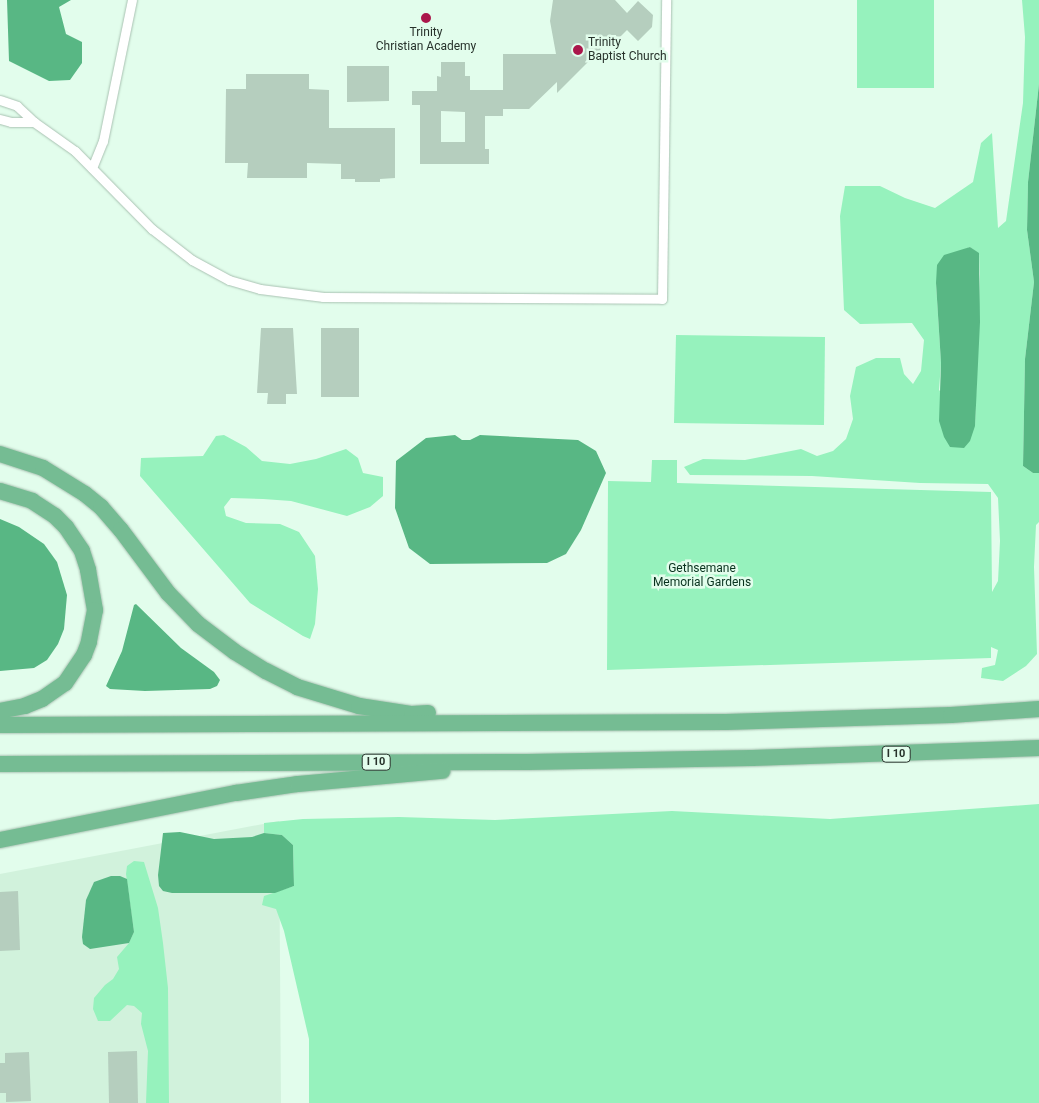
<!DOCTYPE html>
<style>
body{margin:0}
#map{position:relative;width:1039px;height:1103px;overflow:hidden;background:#e2fdec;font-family:Roboto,sans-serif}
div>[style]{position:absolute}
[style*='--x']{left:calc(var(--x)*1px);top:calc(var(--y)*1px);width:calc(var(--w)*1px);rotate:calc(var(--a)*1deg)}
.built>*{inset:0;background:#d1f2dc}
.green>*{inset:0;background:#96f2bd}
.water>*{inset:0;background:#58b784}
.building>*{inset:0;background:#b5cebe}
.roads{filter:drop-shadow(0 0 1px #a9c2b2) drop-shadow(0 0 1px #a9c2b2)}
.street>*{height:9px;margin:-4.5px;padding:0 4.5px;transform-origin:4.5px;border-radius:4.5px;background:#fff}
.highway>*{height:16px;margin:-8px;padding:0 8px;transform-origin:8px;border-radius:8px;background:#75bc93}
.dots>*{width:14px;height:14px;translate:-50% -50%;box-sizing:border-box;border:2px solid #e2fdec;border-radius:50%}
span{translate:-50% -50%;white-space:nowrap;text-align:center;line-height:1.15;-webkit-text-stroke:5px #e2fdec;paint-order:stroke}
.shield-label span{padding:1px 4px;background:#e2fdec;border:1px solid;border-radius:4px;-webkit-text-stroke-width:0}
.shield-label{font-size:11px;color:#27322b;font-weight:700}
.poi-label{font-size:12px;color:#27322b}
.left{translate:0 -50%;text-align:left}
.park-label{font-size:12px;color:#08321e}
</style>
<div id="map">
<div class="built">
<i style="clip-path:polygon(279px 821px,281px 1103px,0 1103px,0 874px)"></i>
</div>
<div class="green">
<i style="clip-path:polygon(857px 0,934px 0,934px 88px,857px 88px)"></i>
<i style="clip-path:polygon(evenodd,1022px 0,1039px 0,1039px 84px,1028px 182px,1027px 230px,1034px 282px,1025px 359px,1023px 466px,1033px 473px,1039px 473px,1039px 522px,1036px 525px,1034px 567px,1037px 654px,1026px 666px,1003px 681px,981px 678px,982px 668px,995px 665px,998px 650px,991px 647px,991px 658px,607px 670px,608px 481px,651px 482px,652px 460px,677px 460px,677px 483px,991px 492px,992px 592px,998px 581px,1000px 541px,998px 498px,988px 484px,920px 483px,812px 476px,690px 475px,684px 467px,703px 459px,745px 460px,801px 449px,817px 456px,833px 451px,846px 439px,853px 419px,850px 396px,856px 367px,876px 358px,900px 358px,904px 374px,913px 384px,921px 371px,924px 340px,912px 323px,860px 324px,844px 310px,840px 216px,845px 186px,880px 186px,905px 198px,935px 208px,973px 182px,981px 143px,992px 133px,998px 228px,1006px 221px,1023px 103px,1025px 37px,1022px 0,970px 247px,979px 254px,980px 274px,975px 426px,939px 390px,941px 363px,936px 283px,961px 251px,970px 247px)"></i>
<i style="clip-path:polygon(676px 335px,825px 337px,824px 425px,674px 423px)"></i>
<i style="clip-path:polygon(224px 435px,246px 447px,262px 461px,290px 464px,316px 459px,346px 449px,358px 458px,363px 473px,383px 477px,383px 496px,370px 507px,347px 516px,291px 501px,263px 499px,231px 498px,224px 507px,226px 516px,246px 523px,280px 524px,299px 532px,315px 556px,318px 589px,315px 624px,310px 639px,303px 636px,250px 603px,140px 476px,141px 458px,203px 456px,216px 436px)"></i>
<i style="clip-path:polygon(1039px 804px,1039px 1103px,309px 1103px,309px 1039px,284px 931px,276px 909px,262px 905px,264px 896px,294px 886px,293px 845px,282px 835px,264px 833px,264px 823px,303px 819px,399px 817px,495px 820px,672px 811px,830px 819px)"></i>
<i style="clip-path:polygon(134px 861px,144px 862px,158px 908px,163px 943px,168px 988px,169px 1103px,146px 1103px,148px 1051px,141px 1024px,142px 1013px,134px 1006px,127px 1005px,110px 1021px,98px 1021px,93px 1009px,94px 998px,105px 985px,113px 979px,119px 969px,117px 957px,129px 943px,134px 932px,126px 874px,127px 866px)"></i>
</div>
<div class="water">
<i style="clip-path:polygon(71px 0,59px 7px,66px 34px,82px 42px,82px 63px,70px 80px,49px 81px,9px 61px,7px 0)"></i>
<i style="clip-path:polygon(1039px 84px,1039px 473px,1033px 473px,1023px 466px,1025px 359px,1034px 282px,1027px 230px,1028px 182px)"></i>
<i style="clip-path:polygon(970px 247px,979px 253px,980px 322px,975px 426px,970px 441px,964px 448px,950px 447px,944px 437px,939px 421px,941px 363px,936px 283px,937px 265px,944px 255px)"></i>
<i style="clip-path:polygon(455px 435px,462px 440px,470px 440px,480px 435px,578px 440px,596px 451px,606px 473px,581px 530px,566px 554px,547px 563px,430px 564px,409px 548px,395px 508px,396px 461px,426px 438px)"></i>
<i style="clip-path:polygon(0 519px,19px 527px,44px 544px,57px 562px,67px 595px,64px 629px,58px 644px,47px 660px,34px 668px,0 671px)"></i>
<i style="clip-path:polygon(136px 604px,181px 648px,214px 672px,220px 680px,217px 686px,210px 689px,145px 691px,110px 689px,106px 686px,122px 651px,134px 605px)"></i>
<i style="clip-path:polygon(180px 832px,214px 839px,252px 837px,264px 833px,282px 835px,293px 845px,294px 886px,275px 893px,172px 893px,163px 891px,159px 886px,158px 875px,163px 833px)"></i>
<i style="clip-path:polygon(111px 876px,120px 876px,127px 879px,134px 932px,129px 943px,90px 949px,83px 944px,82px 937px,86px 900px,94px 882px)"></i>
</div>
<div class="building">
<i style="clip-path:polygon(evenodd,553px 0,615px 0,627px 13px,638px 1px,653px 15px,652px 27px,638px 41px,627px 30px,611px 46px,608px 42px,557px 93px,557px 82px,529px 109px,503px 109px,503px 116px,485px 116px,485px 149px,489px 149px,489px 164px,420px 164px,420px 105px,412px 105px,412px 91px,437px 91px,437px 76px,441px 77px,441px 62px,465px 62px,465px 76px,470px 76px,470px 90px,503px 90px,503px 54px,556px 54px,550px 21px,553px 0,441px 111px,465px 112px,465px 142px,441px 142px,441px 111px)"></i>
<i style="clip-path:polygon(347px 66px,389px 66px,389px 101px,347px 102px)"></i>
<i style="clip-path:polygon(246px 74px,309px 74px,309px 89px,329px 90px,329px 128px,395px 128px,395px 178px,380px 179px,380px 182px,355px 182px,355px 179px,341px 179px,341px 164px,307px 163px,307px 178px,247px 178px,248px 163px,225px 163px,226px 89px,246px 89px)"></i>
<i style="clip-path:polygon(261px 328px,293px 328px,297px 394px,286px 394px,286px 404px,267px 404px,268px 393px,257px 393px)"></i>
<i style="clip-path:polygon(321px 328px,359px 328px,359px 397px,321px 397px)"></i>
<i style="clip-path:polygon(18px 891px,20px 950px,0 951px,0 892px)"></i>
<i style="clip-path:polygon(137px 1051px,138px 1103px,109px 1103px,108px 1052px)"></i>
<i style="clip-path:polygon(29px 1052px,31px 1101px,6px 1102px,6px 1093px,0 1093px,0 1063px,5px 1063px,5px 1053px)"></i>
</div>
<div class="roads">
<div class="street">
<i style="--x:0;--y:100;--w:18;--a:19"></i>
<i style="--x:17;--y:106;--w:23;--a:43"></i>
<i style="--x:34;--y:122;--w:50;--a:35.3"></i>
<i style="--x:75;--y:151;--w:110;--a:45.4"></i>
<i style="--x:152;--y:229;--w:51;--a:37.8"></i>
<i style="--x:192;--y:260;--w:42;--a:28.4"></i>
<i style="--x:229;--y:280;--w:32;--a:16"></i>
<i style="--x:260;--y:289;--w:64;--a:7.2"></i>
<i style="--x:323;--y:297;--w:339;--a:0.3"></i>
<i style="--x:662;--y:299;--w:299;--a:-89.2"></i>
<i style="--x:0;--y:119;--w:11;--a:15"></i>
<i style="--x:11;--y:122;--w:23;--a:0"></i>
<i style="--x:92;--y:168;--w:29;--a:-68"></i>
<i style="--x:103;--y:141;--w:144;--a:-78.4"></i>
</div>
<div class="highway">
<i style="--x:0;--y:454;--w:45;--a:18"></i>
<i style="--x:43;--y:468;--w:49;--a:31.8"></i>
<i style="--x:85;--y:494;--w:21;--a:39"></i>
<i style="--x:101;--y:507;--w:30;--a:49"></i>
<i style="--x:121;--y:530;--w:79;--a:53.3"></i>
<i style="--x:168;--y:593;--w:43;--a:45.9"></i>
<i style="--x:198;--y:624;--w:46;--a:37.1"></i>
<i style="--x:235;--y:652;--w:36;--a:32"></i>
<i style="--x:266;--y:671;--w:35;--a:27"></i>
<i style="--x:297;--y:687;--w:65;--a:17"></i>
<i style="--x:359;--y:706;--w:54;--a:8.6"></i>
<i style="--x:412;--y:714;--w:16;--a:-4"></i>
<i style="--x:0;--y:491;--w:34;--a:17"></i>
<i style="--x:32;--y:501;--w:27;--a:33"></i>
<i style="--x:55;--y:516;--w:16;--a:45"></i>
<i style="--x:66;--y:527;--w:29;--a:56"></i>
<i style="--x:82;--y:551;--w:20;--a:72"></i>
<i style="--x:88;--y:570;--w:41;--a:80.1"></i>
<i style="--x:95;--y:610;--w:33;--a:101"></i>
<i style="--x:89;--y:642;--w:14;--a:111"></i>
<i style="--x:84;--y:655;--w:34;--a:124"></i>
<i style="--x:65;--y:683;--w:28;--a:145"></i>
<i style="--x:42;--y:699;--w:18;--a:158"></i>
<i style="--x:25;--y:706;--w:25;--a:169"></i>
<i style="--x:0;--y:725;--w:726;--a:-0.24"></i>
<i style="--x:726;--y:722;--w:225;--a:-1.8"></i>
<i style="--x:951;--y:715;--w:88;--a:-3.9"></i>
<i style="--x:0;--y:764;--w:527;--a:-0.22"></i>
<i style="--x:527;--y:762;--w:225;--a:-1"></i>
<i style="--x:752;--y:758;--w:287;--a:-2"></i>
<i style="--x:0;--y:840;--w:241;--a:-11.3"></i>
<i style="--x:236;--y:793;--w:63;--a:-8.3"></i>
<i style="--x:298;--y:784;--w:145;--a:-5.2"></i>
</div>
</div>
<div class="dots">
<i style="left:426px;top:18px;background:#aa174b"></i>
<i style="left:578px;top:50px;background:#aa174b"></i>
</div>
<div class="shield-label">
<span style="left:896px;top:754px">I 10</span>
<span style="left:376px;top:762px">I 10</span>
</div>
<div class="poi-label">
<span style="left:426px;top:40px">Trinity<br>Christian Academy</span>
<span class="left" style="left:588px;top:50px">Trinity<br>Baptist Church</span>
</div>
<div class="park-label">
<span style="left:702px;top:576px">Gethsemane<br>Memorial Gardens</span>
</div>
</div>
